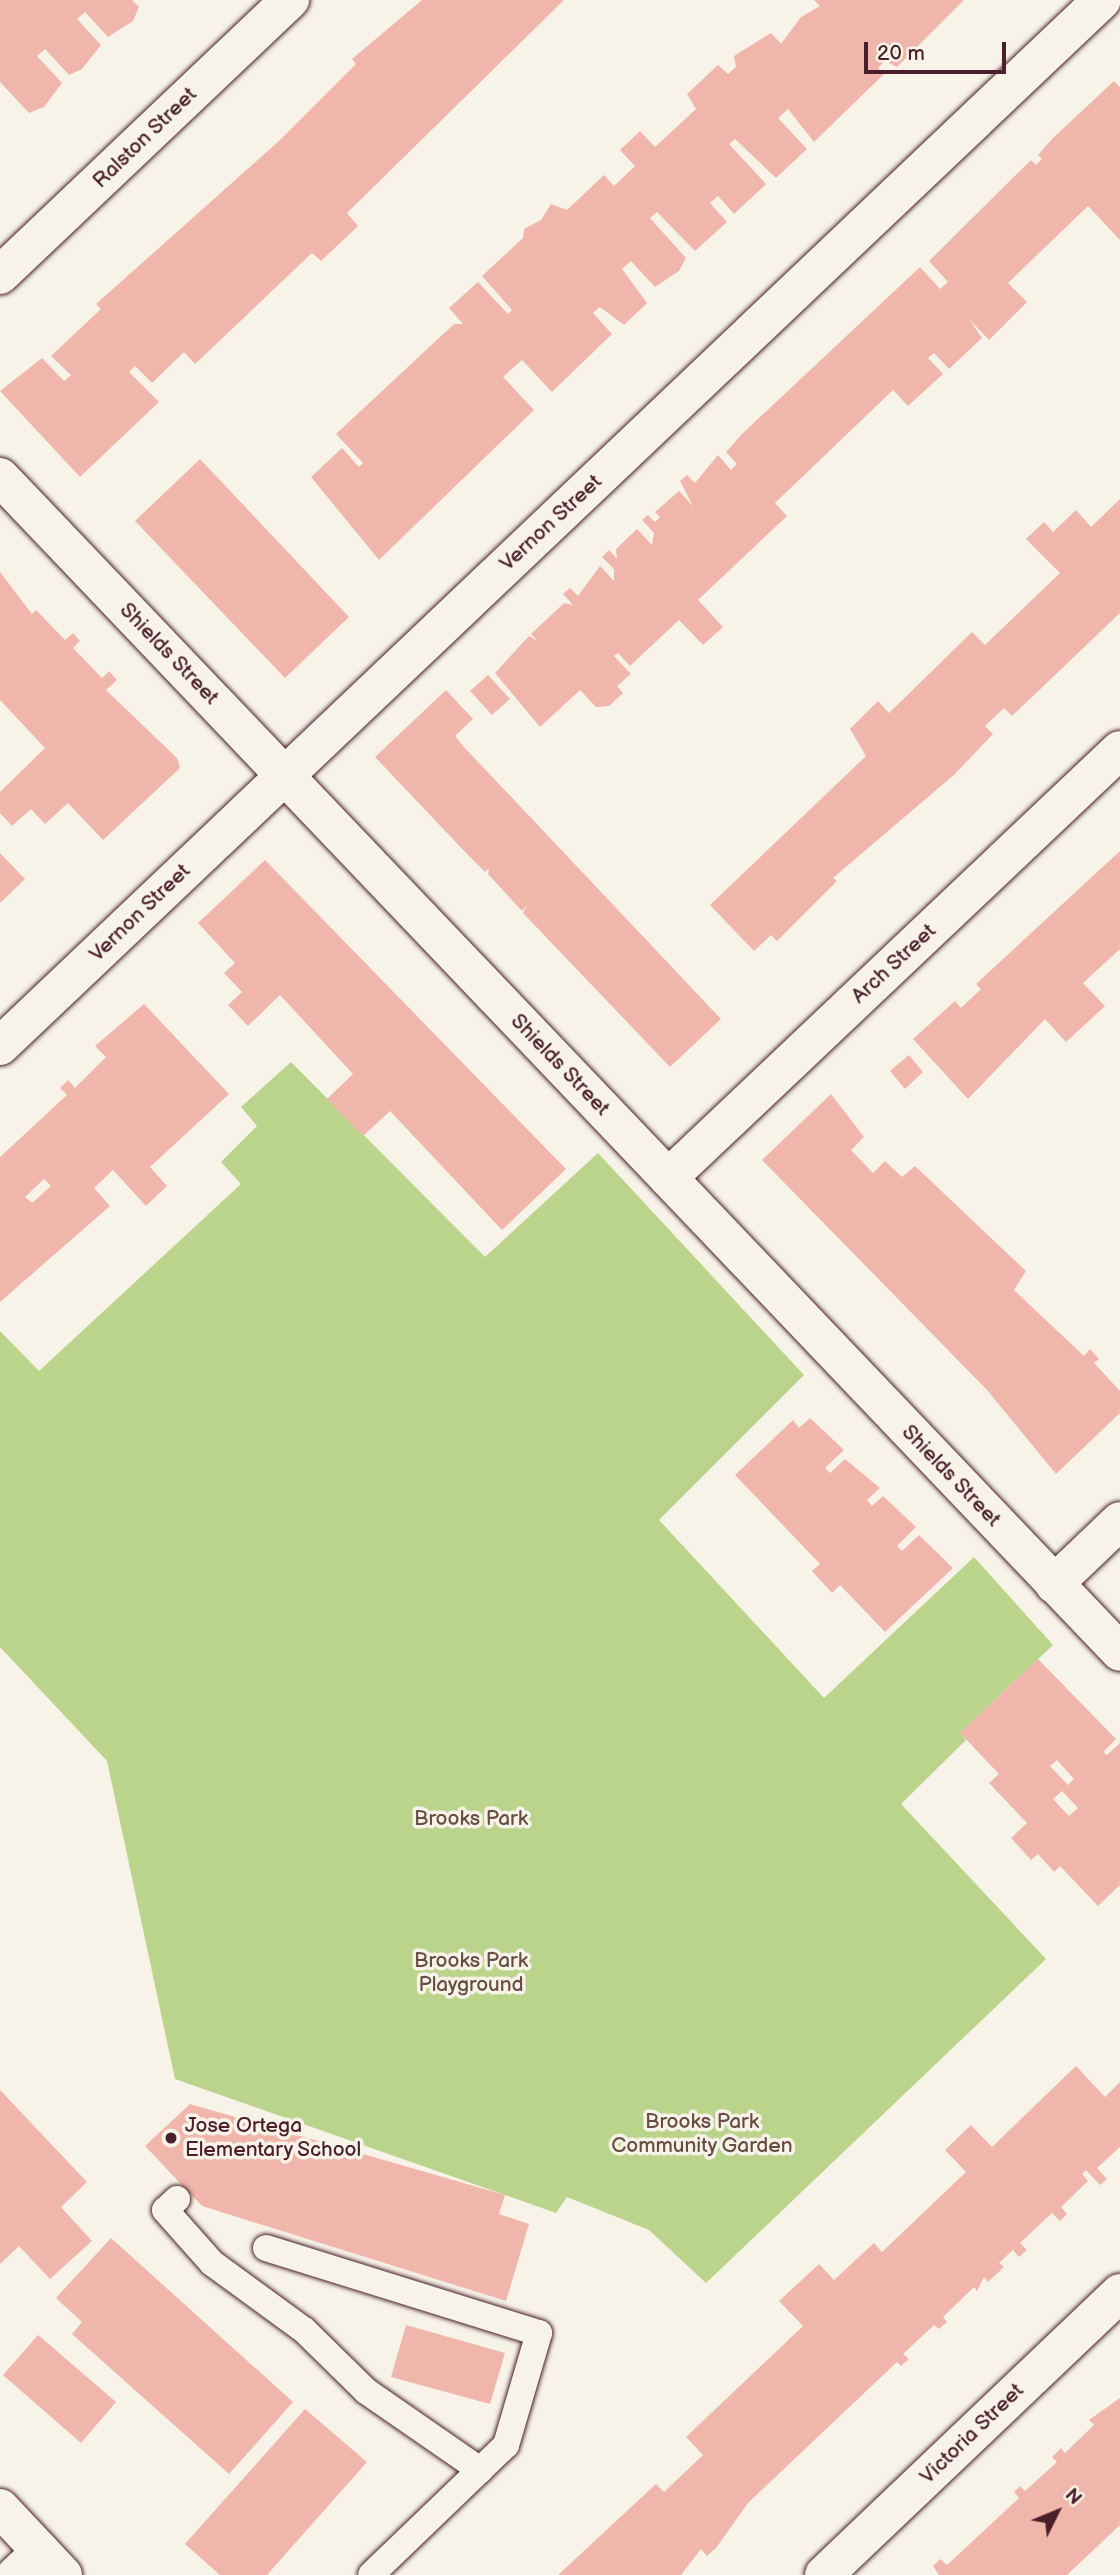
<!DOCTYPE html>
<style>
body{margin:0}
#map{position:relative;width:1120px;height:2575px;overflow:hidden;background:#f7f3e8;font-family:"Balsamiq Sans",sans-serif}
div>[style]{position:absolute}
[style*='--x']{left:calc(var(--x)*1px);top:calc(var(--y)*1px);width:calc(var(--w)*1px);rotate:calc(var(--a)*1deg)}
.green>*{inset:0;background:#bbd48b}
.building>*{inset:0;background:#f0b6ab}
.roads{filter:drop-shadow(0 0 2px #4a1f2b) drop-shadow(0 0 2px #4a1f2b)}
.service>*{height:26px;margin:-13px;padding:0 13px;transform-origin:13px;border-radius:13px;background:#f7f3e8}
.minor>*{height:38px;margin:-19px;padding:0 19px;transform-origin:19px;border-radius:19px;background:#f7f3e8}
.dots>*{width:19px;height:19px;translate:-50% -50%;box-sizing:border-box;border:4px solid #f7f3e8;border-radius:50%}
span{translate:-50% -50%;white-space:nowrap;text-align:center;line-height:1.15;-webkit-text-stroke:7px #f7f3e8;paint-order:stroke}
.street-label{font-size:21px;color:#4a1f2b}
.park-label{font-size:21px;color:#664c43}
.poi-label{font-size:21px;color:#4a1f2b}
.left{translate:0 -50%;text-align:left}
.north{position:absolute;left:1022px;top:2477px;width:70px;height:70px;-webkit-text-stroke:5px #f7f3e8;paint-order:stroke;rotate:47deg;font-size:19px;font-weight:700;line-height:28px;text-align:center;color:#4a1f2b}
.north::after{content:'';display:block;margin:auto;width:24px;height:32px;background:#4a1f2b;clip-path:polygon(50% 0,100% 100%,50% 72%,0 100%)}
.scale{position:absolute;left:864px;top:42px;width:142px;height:32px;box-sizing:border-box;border:4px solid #4a1f2b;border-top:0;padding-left:9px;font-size:21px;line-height:24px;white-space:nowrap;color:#4a1f2b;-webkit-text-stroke:5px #f7f3e8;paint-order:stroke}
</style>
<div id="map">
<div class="green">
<i style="clip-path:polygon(291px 1062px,485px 1257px,598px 1153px,804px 1375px,659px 1520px,824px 1698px,974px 1557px,1053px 1645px,960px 1733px,966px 1740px,901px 1804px,1046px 1959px,706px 2283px,649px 2230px,567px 2197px,556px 2213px,175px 2079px,107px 1761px,0 1647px,0 1331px,39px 1371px,241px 1184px,221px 1162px,257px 1126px,241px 1107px)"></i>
</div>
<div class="building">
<i style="clip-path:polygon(0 0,132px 0,139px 7px,133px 21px,108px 37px,85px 12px,77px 19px,101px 45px,82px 69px,69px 75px,45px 49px,37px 56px,62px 83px,44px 107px,29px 113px,0 82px)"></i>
<i style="clip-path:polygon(422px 0,564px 0,347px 213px,358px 226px,321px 261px,312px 253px,195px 364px,184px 352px,152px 383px,135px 366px,129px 372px,159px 402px,80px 477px,0 391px,42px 358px,64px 381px,71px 375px,51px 356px,101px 309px,96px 304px,279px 141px,356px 64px,352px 59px)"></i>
<i style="clip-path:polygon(814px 0,964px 0,897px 67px,885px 61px,878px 68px,884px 74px,814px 142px,788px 109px,778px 118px,807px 149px,776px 178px,735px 139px,729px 144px,766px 184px,734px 214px,718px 196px,710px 203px,727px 222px,695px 251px,657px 212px,650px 218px,686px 258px,679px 271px,655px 287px,631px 261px,622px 269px,647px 303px,624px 325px,600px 307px,593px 313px,612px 334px,552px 392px,522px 360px,503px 377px,534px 410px,379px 560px,311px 477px,342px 448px,359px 467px,363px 463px,336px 434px,454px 324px,463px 324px,449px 308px,478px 282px,508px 314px,512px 310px,482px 276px,523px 238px,524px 229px,541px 220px,551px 204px,567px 210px,604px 175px,614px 186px,635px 166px,620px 150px,640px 131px,655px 147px,696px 109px,687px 94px,718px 65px,728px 74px,736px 67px,734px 56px,771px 33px,781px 44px,801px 17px,820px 6px)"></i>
<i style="clip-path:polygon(1114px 81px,1120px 87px,1120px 240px,1088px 206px,1008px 283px,1027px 302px,989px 340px,969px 319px,982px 338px,949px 369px,934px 353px,928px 358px,943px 374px,908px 406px,893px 390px,775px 503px,787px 516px,698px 600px,723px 627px,703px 645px,679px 620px,630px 666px,618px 653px,614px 656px,631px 674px,617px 686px,623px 693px,609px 706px,596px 707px,580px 690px,540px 727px,495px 673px,529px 636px,538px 641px,531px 634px,564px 603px,573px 605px,563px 594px,570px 588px,578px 596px,600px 566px,614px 581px,614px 569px,602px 557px,609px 550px,617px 559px,616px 549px,637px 529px,652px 545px,654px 533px,642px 520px,648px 515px,655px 522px,660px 517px,655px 512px,679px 491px,693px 506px,680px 481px,687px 475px,695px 483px,718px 455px,731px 470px,737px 464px,726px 452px,742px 434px,920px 267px,940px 289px,948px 282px,929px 261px,1031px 160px,1036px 165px,1042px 159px,1038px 155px,1053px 138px)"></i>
<i style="clip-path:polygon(200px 459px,349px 617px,285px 678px,135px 521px)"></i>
<i style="clip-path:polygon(1120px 499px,1120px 613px,1012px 716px,1004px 708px,985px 726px,993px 734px,955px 774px,833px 878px,837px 881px,777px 941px,771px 935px,754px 951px,710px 905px,866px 756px,850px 729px,878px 701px,889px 713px,972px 632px,985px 645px,1060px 573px,1026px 539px,1044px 522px,1053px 532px,1076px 510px,1091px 527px)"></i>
<i style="clip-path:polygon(0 572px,32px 614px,36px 610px,65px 640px,73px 633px,80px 641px,73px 648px,102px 678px,109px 671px,117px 680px,106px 690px,177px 758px,180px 768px,103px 840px,68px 803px,45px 824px,31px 809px,12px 826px,0 813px,0 792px,45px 748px,0 700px)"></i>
<i style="clip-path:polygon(488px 675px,510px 699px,492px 715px,470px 691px)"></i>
<i style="clip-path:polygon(446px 690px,473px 719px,455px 736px,464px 747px,721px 1019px,670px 1067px,523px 913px,527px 905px,522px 911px,488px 874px,489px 868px,485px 872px,468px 855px,375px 757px)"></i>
<i style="clip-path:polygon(1120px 851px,1120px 949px,1083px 983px,1105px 1006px,1066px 1042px,1045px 1019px,968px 1099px,913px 1039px,955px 1001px,961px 1008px,981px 989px,976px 984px)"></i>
<i style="clip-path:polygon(0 853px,25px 879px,0 903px)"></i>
<i style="clip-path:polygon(265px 860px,566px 1169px,502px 1230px,390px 1111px,363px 1136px,327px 1099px,353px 1074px,280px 995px,248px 1026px,228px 1005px,242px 992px,224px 973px,235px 963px,198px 923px)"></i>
<i style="clip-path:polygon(evenodd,144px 1004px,229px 1094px,150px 1167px,167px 1186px,146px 1206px,113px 1170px,94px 1188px,110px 1206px,0 1302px,0 1157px,67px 1095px,60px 1088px,68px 1080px,75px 1088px,106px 1057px,95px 1046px,144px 1004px,44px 1179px,51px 1186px,32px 1203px,25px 1197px,44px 1179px)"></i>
<i style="clip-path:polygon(909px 1055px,923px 1072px,905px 1089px,890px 1071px)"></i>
<i style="clip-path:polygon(831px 1094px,864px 1137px,851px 1150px,873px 1173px,885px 1161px,902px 1177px,915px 1166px,1026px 1271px,1014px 1290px,1084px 1356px,1090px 1349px,1099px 1359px,1094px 1363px,1120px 1391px,1120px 1413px,1056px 1474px,987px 1390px,762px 1160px)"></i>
<i style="clip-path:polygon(810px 1418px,844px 1450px,825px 1468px,830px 1473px,845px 1459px,880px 1488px,867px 1500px,872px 1506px,883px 1496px,916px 1527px,897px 1546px,902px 1551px,919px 1535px,953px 1568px,885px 1632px,840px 1585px,832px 1593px,812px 1571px,820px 1564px,735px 1475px,793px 1420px,799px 1428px)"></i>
<i style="clip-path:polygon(evenodd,1038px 1659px,1116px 1739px,1103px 1752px,1107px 1755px,1120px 1743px,1120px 1885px,1098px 1906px,1060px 1866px,1054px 1872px,1038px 1854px,1031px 1860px,1011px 1838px,1027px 1823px,989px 1783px,999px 1774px,960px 1733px,1038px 1659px,1057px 1760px,1074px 1779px,1068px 1785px,1050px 1766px,1057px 1760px,1038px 1659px,1062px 1791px,1078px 1808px,1069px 1816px,1053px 1799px,1062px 1791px)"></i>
<i style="clip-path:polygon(1076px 2066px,1105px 2097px,1120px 2082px,1120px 2147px,1097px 2168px,1107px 2179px,1100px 2185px,1086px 2170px,1082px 2174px,1088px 2181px,1061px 2207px,1067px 2214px,1060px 2221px,1052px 2213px,1020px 2243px,1027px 2250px,1019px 2257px,1013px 2250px,999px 2263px,1004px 2267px,988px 2282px,984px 2277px,977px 2291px,974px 2287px,943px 2317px,947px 2322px,939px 2329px,934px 2325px,903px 2354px,909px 2359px,901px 2366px,897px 2362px,748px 2503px,716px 2548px,707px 2556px,701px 2549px,681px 2575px,558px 2575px,656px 2484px,664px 2492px,703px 2455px,686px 2437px,803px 2326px,779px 2301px,819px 2264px,834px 2280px,874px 2243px,882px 2252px,966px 2172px,945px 2150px,971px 2125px,992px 2147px)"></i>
<i style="clip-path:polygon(0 2090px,87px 2182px,61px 2207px,92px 2241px,50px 2279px,19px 2246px,0 2264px)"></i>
<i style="clip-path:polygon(190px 2104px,505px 2195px,499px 2214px,529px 2224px,506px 2301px,202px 2206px,145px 2146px)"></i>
<i style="clip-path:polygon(111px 2238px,293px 2402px,229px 2474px,72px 2334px,82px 2322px,56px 2298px)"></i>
<i style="clip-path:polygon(406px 2325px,505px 2353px,490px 2404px,391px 2377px)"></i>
<i style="clip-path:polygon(38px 2335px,116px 2402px,81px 2443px,3px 2375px)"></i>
<i style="clip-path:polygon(1120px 2398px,1120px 2525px,1067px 2575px,939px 2575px,933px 2566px,940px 2559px,947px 2565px,1019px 2498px,1014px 2492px,1020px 2486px,1025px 2491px,1057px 2462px,1052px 2457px,1061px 2448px,1065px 2453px,1094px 2425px,1089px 2420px)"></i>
<i style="clip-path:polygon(305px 2409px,367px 2462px,267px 2575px,220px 2575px,185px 2544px)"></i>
</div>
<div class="roads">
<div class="service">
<i style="--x:177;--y:2199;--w:16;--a:137"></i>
<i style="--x:165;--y:2210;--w:71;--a:48.4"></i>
<i style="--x:212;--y:2263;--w:114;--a:36.1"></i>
<i style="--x:304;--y:2330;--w:87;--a:44.5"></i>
<i style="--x:366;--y:2391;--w:139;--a:34.7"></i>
<i style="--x:266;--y:2248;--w:286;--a:17.3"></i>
<i style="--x:539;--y:2333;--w:117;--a:106.4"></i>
<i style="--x:506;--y:2445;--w:187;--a:136.1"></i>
</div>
<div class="minor">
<i style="--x:0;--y:275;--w:400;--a:-43.5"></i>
<i style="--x:0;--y:477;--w:1623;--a:46.37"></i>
<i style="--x:0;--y:1046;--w:1519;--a:-43.51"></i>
<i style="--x:668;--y:1178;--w:622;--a:-43.44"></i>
<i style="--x:1054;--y:1584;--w:91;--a:-43.7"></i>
<i style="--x:0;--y:2508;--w:92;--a:46.8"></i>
<i style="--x:16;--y:2575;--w:34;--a:-43"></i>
<i style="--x:824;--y:2575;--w:409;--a:-43.6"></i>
</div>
</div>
<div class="dots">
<i style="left:171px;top:2138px;background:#4a1f2b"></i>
</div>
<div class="street-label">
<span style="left:145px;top:138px;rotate:-44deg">Ralston Street</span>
<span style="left:551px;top:523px;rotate:-43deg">Vernon Street</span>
<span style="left:169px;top:654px;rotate:46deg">Shields Street</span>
<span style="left:140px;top:913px;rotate:-44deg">Vernon Street</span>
<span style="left:894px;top:964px;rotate:-43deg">Arch Street</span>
<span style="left:560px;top:1065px;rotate:46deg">Shields Street</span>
<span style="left:951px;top:1476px;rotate:46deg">Shields Street</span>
<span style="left:972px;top:2434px;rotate:-44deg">Victoria Street</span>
</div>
<div class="park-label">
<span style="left:471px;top:1819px">Brooks Park</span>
<span style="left:471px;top:1973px">Brooks Park<br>Playground</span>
<span style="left:702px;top:2134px">Brooks Park<br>Community Garden</span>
</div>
<div class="poi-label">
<span class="left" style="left:185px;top:2138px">Jose Ortega<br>Elementary School</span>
</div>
<div class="north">N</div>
<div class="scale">20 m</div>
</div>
